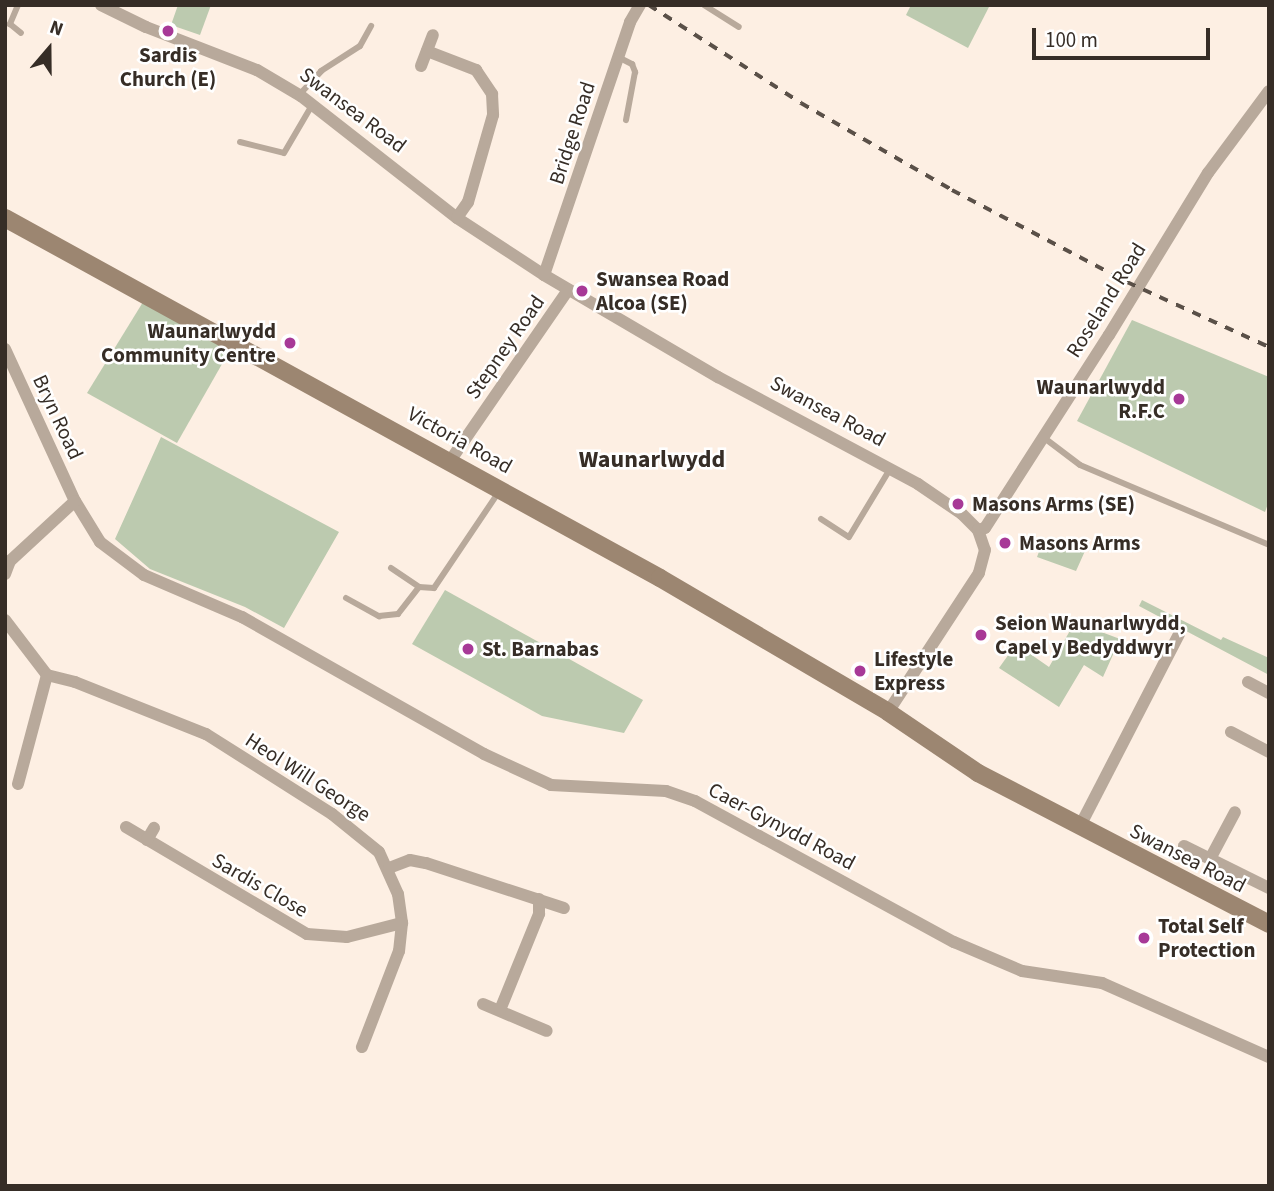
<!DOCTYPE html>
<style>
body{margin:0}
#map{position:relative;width:1274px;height:1191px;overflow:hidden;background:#fdefe3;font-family:"Source Sans 3",sans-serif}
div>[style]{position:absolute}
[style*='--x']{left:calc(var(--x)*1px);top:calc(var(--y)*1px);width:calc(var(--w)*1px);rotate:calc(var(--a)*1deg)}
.green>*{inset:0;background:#bccaaf}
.lane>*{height:6px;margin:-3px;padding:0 3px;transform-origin:3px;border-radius:3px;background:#b8a99b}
.street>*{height:12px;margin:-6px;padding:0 6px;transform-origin:6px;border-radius:6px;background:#b8a99b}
.secondary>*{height:18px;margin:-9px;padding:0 9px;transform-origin:9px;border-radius:9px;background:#9c8671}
.rail>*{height:3.5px;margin-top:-1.75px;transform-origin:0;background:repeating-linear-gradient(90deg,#5a5048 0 9px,transparent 0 18px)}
.dots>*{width:19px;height:19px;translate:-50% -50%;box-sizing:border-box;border:4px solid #fff;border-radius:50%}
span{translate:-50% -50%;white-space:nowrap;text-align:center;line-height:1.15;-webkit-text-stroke:5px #fff;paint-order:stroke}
.poi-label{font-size:21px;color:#362d26;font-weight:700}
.left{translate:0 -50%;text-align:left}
.right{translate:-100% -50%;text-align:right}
.street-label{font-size:21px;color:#362d26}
.quarter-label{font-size:24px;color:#362d26;font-weight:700}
.frame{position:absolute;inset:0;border:7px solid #362d26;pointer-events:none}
.north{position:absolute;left:14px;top:14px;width:70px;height:70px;-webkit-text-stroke:5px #fff;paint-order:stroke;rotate:20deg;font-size:19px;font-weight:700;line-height:28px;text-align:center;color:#362d26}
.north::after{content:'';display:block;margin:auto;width:24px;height:32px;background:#362d26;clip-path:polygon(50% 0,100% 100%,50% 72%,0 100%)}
.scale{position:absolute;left:1032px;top:28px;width:178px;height:32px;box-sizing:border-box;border:4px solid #362d26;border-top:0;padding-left:9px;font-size:21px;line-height:24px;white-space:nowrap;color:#362d26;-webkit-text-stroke:5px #fff;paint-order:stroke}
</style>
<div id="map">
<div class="green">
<i style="clip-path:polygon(178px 5px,211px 5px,200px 35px,171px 25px)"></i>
<i style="clip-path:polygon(911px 5px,990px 5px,968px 48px,906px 15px)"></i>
<i style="clip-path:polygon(143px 302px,230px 350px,177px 443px,87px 393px)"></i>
<i style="clip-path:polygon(1132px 320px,1269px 377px,1269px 501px,1265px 512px,1077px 421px)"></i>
<i style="clip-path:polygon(161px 437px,339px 532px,284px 628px,245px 607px,150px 569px,115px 539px)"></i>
<i style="clip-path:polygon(1057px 538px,1085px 551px,1076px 571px,1037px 557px,1041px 546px,1052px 549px)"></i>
<i style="clip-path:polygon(445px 590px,643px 700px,624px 733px,542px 716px,412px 644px)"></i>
<i style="clip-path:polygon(1142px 600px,1221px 640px,1223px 637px,1269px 658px,1269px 675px,1139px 606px)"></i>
<i style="clip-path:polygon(1075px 622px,1120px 639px,1103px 677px,1084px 665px,1059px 707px,999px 668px,1016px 644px,1049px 667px)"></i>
</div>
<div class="lane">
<i style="--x:18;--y:5;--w:21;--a:113"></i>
<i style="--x:10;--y:24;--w:14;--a:39"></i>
<i style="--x:704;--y:5;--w:41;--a:32.2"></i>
<i style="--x:618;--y:57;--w:16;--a:27"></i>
<i style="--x:632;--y:64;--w:9;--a:69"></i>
<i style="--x:635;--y:72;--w:49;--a:100.6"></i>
<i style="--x:299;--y:95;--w:33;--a:-47"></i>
<i style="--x:321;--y:71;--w:46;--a:-32.7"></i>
<i style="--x:360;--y:46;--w:23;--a:-61"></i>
<i style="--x:240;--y:142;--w:45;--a:14"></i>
<i style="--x:284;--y:153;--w:56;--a:-59.7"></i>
<i style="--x:1043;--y:437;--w:46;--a:37.1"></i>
<i style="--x:1080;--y:465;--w:205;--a:22.9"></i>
<i style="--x:821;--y:519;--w:33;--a:33"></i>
<i style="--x:849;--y:537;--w:79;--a:-58.9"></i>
<i style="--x:391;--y:568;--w:34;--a:34"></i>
<i style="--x:346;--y:598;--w:38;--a:29"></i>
<i style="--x:379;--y:616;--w:19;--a:-6"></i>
<i style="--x:398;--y:614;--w:34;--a:-52"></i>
<i style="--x:419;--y:587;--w:15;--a:4"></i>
<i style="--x:434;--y:588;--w:115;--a:-56"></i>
</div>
<div class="street">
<i style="--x:101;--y:5;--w:50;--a:26.1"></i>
<i style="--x:146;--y:27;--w:119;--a:21.2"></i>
<i style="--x:257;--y:70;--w:51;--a:30.6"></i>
<i style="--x:301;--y:96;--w:198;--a:38"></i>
<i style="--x:457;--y:218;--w:104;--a:33.2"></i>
<i style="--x:544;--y:275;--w:202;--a:30.4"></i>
<i style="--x:718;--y:377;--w:227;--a:28.1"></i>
<i style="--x:918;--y:484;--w:53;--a:34.3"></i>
<i style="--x:962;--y:514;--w:23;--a:45"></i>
<i style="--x:978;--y:530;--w:21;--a:71"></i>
<i style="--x:985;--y:550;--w:24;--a:105"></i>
<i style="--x:979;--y:573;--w:166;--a:123.2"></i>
<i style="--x:427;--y:51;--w:53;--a:21.2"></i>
<i style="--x:476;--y:70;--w:29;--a:56"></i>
<i style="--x:492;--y:94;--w:21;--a:87"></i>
<i style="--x:493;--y:115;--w:91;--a:106"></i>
<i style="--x:468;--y:202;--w:19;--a:125"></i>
<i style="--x:421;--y:66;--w:33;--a:-69"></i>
<i style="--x:544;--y:275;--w:267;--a:-71.2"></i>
<i style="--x:630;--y:22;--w:20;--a:-60"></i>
<i style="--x:5;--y:349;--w:167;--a:65.3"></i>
<i style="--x:75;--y:501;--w:48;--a:58.6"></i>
<i style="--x:100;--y:542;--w:55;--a:36.9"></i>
<i style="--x:144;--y:575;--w:107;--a:23.2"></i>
<i style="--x:242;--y:617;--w:278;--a:29.5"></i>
<i style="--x:484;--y:754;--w:74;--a:24.8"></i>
<i style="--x:551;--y:785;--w:115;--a:3"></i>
<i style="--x:666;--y:791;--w:31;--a:19"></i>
<i style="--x:695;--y:801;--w:295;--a:28.6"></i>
<i style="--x:954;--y:942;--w:74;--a:23.1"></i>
<i style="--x:1022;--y:971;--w:81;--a:8.5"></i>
<i style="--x:1102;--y:983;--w:183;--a:23.9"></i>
<i style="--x:450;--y:461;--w:208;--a:-55.4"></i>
<i style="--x:978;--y:530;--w:7;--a:-16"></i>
<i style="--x:985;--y:528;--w:229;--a:-57.3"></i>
<i style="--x:1109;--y:335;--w:190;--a:-58.6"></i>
<i style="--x:1208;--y:173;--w:102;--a:-53.4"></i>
<i style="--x:5;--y:574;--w:14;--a:-69"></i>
<i style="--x:10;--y:561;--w:88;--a:-42.7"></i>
<i style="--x:5;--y:620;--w:69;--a:52.6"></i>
<i style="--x:47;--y:675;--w:29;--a:14"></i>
<i style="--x:75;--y:682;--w:141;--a:21.7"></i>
<i style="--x:206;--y:734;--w:149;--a:32.4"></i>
<i style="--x:332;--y:814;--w:60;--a:39"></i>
<i style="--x:379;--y:852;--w:46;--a:65.7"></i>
<i style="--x:398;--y:894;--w:29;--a:82"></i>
<i style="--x:402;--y:923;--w:28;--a:96"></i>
<i style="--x:399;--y:951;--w:103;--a:111.1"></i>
<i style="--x:1248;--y:682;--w:24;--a:28"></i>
<i style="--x:1231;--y:732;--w:43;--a:27.8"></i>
<i style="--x:18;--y:784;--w:113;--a:-75.1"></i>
<i style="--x:126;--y:827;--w:210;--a:30.6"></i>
<i style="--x:307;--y:934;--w:40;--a:4.3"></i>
<i style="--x:347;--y:937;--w:57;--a:-14.3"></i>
<i style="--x:1079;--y:828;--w:218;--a:-62.7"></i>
<i style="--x:147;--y:840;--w:14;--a:-60"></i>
<i style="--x:1184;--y:846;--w:95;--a:26.3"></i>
<i style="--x:1210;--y:859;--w:53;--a:-62"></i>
<i style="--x:389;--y:868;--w:22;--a:-21"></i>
<i style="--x:410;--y:860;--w:16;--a:11"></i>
<i style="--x:426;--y:863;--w:145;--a:18.1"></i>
<i style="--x:483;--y:1004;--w:69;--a:22.9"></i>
<i style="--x:500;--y:1010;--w:104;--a:-67.9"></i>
<i style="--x:539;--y:914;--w:15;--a:-90"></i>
</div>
<div class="secondary">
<i style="--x:5;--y:218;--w:747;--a:28.79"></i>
<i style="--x:660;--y:578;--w:264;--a:30.4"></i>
<i style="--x:888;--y:712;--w:109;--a:34.1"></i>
<i style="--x:978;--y:773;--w:328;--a:27.4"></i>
</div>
<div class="rail">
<i style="--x:649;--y:5;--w:181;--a:32.8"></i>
<i style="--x:801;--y:103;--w:174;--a:29.9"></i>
<i style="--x:952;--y:190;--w:198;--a:27.7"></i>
<i style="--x:1127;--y:282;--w:156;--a:24.6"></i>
</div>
<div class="dots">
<i style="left:168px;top:31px;background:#a73997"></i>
<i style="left:582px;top:291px;background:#a73997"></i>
<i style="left:290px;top:343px;background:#a73997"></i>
<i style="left:1179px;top:399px;background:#a73997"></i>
<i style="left:958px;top:504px;background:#a73997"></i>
<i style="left:1005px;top:543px;background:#a73997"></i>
<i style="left:981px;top:635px;background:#a73997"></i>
<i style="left:468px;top:649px;background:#a73997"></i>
<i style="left:860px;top:671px;background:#a73997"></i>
<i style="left:1144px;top:938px;background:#a73997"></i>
</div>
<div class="poi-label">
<span style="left:168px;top:67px">Sardis<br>Church (E)</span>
<span class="left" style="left:596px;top:291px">Swansea Road<br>Alcoa (SE)</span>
<span class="right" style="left:276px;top:343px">Waunarlwydd<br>Community Centre</span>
<span class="right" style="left:1165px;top:399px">Waunarlwydd<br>R.F.C</span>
<span class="left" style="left:972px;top:504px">Masons Arms (SE)</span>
<span class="left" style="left:1019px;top:543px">Masons Arms</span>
<span class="left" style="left:995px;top:635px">Seion Waunarlwydd,<br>Capel y Bedyddwyr</span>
<span class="left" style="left:482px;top:649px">St. Barnabas</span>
<span class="left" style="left:874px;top:671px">Lifestyle<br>Express</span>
<span class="left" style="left:1158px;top:938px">Total Self<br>Protection</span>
</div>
<div class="street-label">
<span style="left:353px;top:110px;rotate:37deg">Swansea Road</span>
<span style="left:572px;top:133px;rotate:-72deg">Bridge Road</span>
<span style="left:1106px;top:300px;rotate:-58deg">Roseland Road</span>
<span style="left:505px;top:347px;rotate:-55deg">Stepney Road</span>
<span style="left:828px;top:411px;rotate:28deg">Swansea Road</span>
<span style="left:58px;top:417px;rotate:65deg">Bryn Road</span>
<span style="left:460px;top:440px;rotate:29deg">Victoria Road</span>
<span style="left:308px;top:777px;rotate:33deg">Heol Will George</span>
<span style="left:782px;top:826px;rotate:28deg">Caer-Gynydd Road</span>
<span style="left:1188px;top:858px;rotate:27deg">Swansea Road</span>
<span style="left:260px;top:885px;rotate:30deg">Sardis Close</span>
</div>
<div class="quarter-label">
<span style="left:652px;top:460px">Waunarlwydd</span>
</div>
<div class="frame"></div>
<div class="north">N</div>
<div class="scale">100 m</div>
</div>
